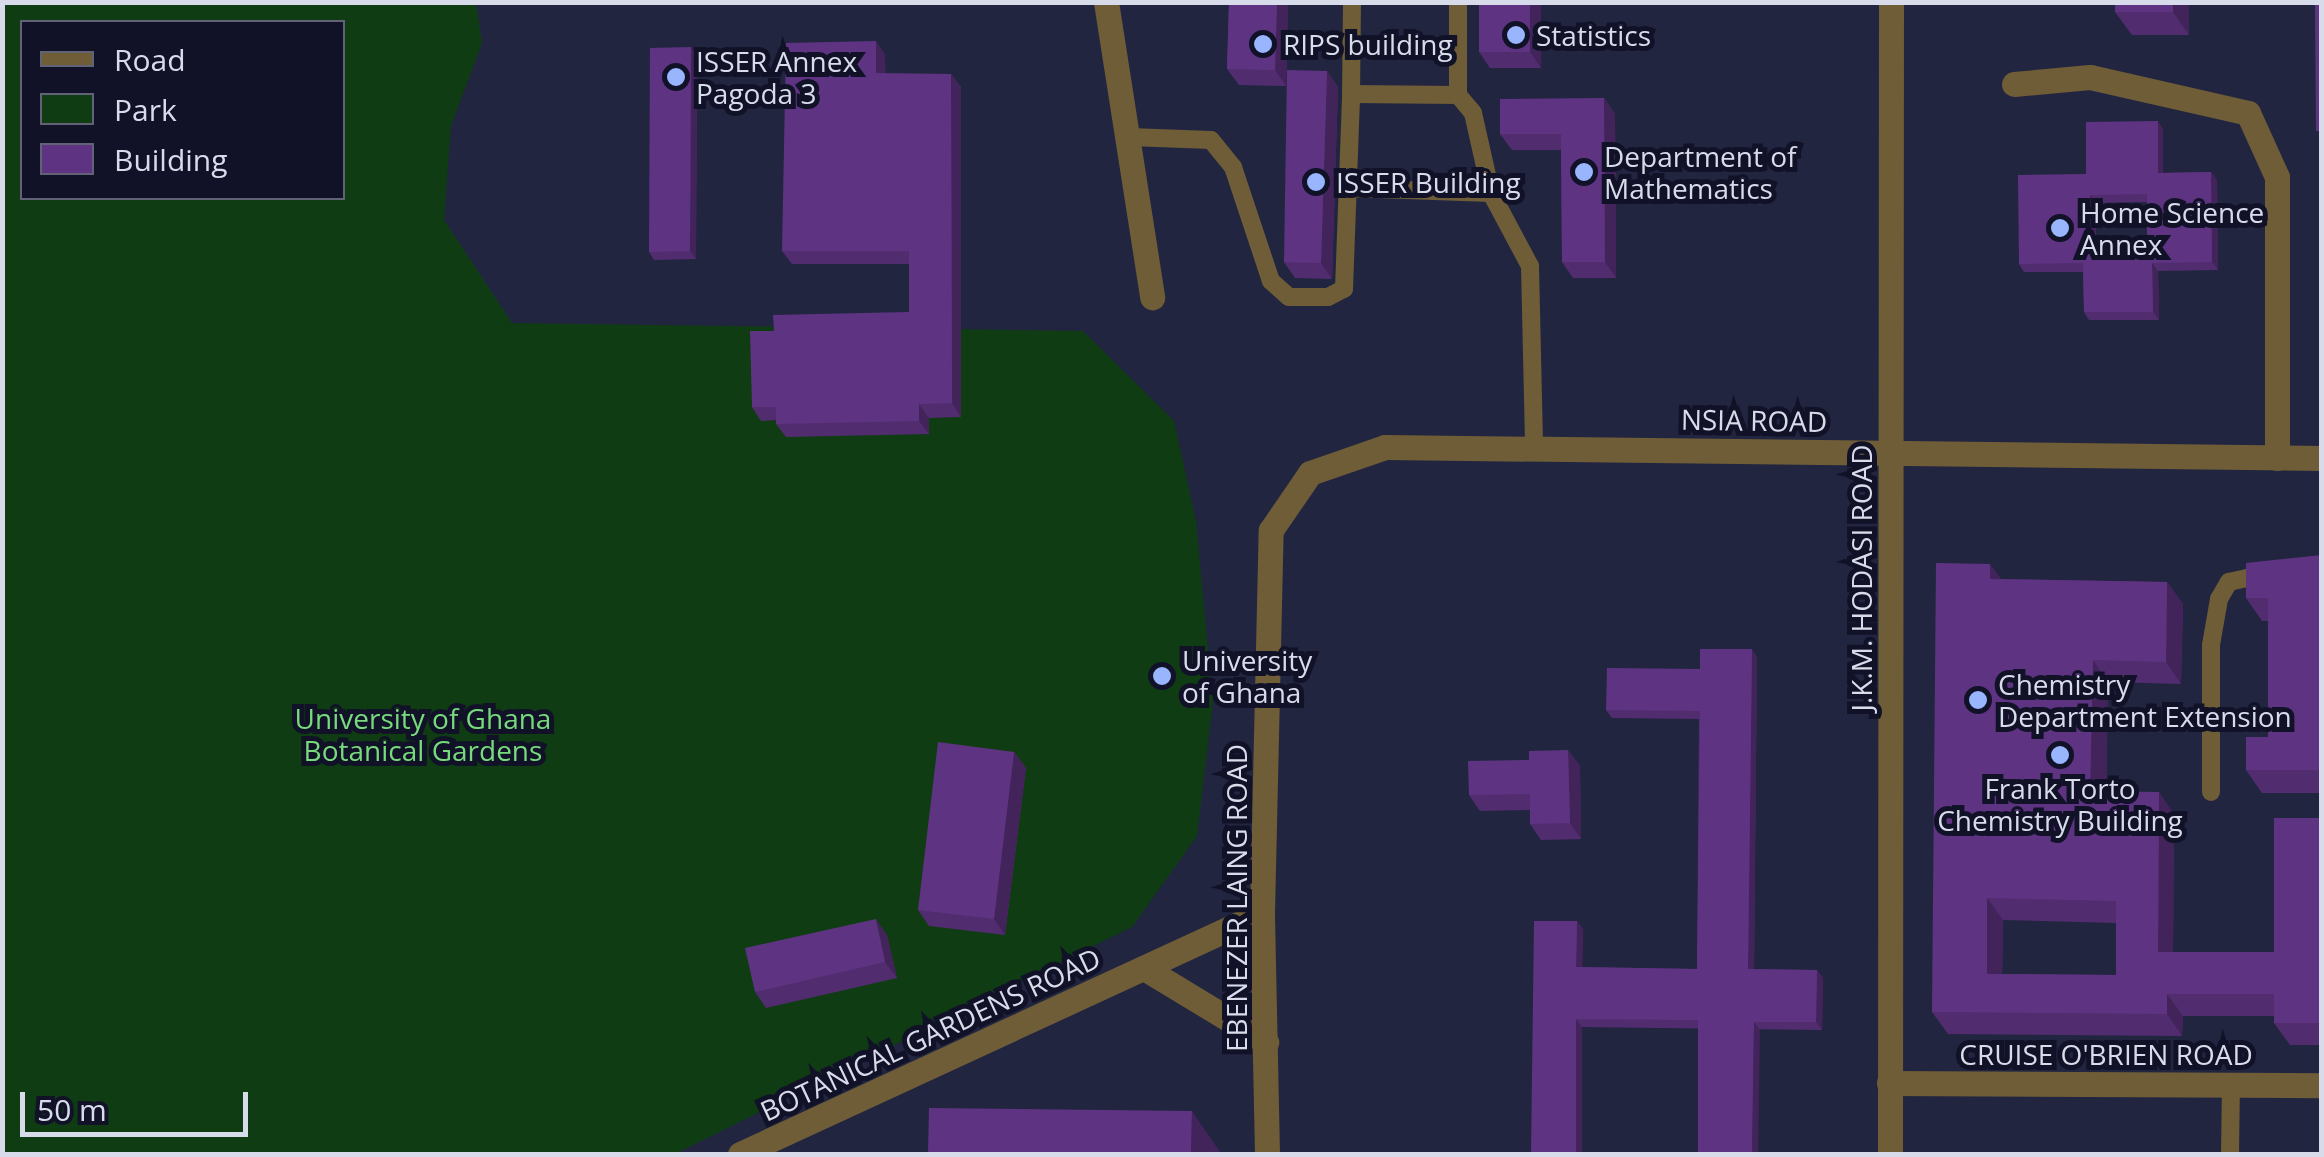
<!DOCTYPE html>
<style>
body{margin:0}
#map{position:relative;width:2324px;height:1157px;overflow:hidden;background:#1a1c32;font-family:"Open Sans",sans-serif}
div>[style]{position:absolute}
[style*='--x']{left:calc(var(--x)*1px);top:calc(var(--y)*1px);width:calc(var(--w)*1px);rotate:calc(var(--a)*1deg)}
.built>*{inset:0;background:#222540}
.green>*{inset:0;background:#0f3c13}
.service>*{height:18px;margin:-9px;padding:0 9px;transform-origin:9px;border-radius:9px;background:#6e5d37}
.minor>*{height:25px;margin:-12.5px;padding:0 12.5px;transform-origin:12.5px;border-radius:12.5px;background:#6e5d37}
.wall>*{inset:0;background:#512d70}
.shaded-wall>*{inset:0;background:#42245b}
.building>*{inset:0;background:#5e3482}
.dots>*{width:28px;height:28px;translate:-50% -50%;box-sizing:border-box;border:5px solid #111228;border-radius:50%}
span{translate:-50% -50%;white-space:nowrap;text-align:center;line-height:1.15;-webkit-text-stroke:10px #111228;paint-order:stroke}
.poi-label{font-size:28px;color:#d8dbea}
.left{translate:0 -50%;text-align:left}
.street-label{font-size:28px;color:#d8dbea}
.park-label{font-size:28px;color:#77da7c}
.frame{position:absolute;inset:0;border:5px solid #d8dbea;pointer-events:none}
.legend{position:absolute;left:20px;top:20px;width:325px;height:180px;box-sizing:border-box;background:#111228;border:2px solid #616276;margin:0;padding:12px 18px;list-style:none;font-size:30px;color:#d8dbea}
.legend li{display:flex;align-items:center;gap:20px;height:50px}
.legend b{width:50px;border:2px solid #616276}
.scale{position:absolute;left:20px;top:1092px;width:228px;height:45px;box-sizing:border-box;border:5px solid #d8dbea;border-top:0;padding-left:12px;font-size:30px;line-height:35px;white-space:nowrap;color:#d8dbea;-webkit-text-stroke:8px #111228;paint-order:stroke}
</style>
<div id="map">
<div class="built">
<i style="clip-path:polygon(evenodd,3px 3px,2321px 3px,2321px 1154px,3px 1154px,3px 3px,22px 22px,342px 22px,342px 198px,22px 198px,22px 22px)"></i>
</div>
<div class="green">
<i style="clip-path:polygon(evenodd,2px 3px,476px 3px,482px 43px,451px 126px,444px 220px,512px 323px,1083px 331px,1174px 421px,1196px 521px,1213px 702px,1197px 836px,1132px 927px,675px 1154px,3px 1154px,2px 3px,22px 22px,342px 22px,342px 198px,22px 198px,22px 22px)"></i>
</div>
<div class="service">
<i style="--x:1352;--y:2;--w:92;--a:90.6"></i>
<i style="--x:1351;--y:94;--w:107;--a:0.5"></i>
<i style="--x:1458;--y:2;--w:93;--a:90"></i>
<i style="--x:1458;--y:95;--w:23;--a:50"></i>
<i style="--x:1473;--y:113;--w:82;--a:77.3"></i>
<i style="--x:1491;--y:193;--w:83;--a:61.9"></i>
<i style="--x:1530;--y:266;--w:180;--a:88.7"></i>
<i style="--x:1129;--y:137;--w:82;--a:2.1"></i>
<i style="--x:1211;--y:140;--w:35;--a:51"></i>
<i style="--x:1233;--y:167;--w:120;--a:71.6"></i>
<i style="--x:1271;--y:281;--w:24;--a:42"></i>
<i style="--x:1289;--y:297;--w:39;--a:0"></i>
<i style="--x:1328;--y:297;--w:18;--a:-27"></i>
<i style="--x:1344;--y:289;--w:195;--a:-87.9"></i>
<i style="--x:1348;--y:188;--w:143;--a:2"></i>
<i style="--x:2211;--y:792;--w:147;--a:-90"></i>
<i style="--x:2211;--y:645;--w:47;--a:-80.1"></i>
<i style="--x:2219;--y:599;--w:20;--a:-60"></i>
<i style="--x:2229;--y:582;--w:41;--a:-12.7"></i>
<i style="--x:2230;--y:1154;--w:70;--a:-89.2"></i>
</div>
<div class="minor">
<i style="--x:1106;--y:2;--w:299;--a:81.1"></i>
<i style="--x:2014;--y:84;--w:76;--a:-5.3"></i>
<i style="--x:2090;--y:77;--w:162;--a:12.8"></i>
<i style="--x:2248;--y:113;--w:70;--a:65.6"></i>
<i style="--x:2277;--y:177;--w:281;--a:90"></i>
<i style="--x:1144;--y:968;--w:143;--a:31.2"></i>
<i style="--x:1889;--y:1083;--w:433;--a:0.3"></i>
<i style="--x:740;--y:1154;--w:575;--a:-24.78"></i>
<i style="--x:1267;--y:1154;--w:241;--a:-91.2"></i>
<i style="--x:1262;--y:913;--w:383;--a:-88.7"></i>
<i style="--x:1271;--y:530;--w:69;--a:-55.6"></i>
<i style="--x:1310;--y:473;--w:79;--a:-19.1"></i>
<i style="--x:1385;--y:447;--w:937;--a:0.67"></i>
<i style="--x:1890;--y:1154;--w:1152;--a:-89.95"></i>
</div>
<div class="wall">
<i style="clip-path:polygon(1229px 2px,1288px 2px,1286px 86px,1239px 85px,1227px 69px)"></i>
<i style="clip-path:polygon(1541px 2px,1541px 68px,1490px 68px,1479px 52px)"></i>
<i style="clip-path:polygon(2111px 2px,2189px 2px,2189px 35px,2132px 35px,2115px 12px,2115px 3px)"></i>
<i style="clip-path:polygon(691px 47px,697px 56px,696px 259px,654px 260px,649px 252px)"></i>
<i style="clip-path:polygon(885px 54px,885px 74px,951px 74px,961px 87px,961px 417px,929px 418px,929px 434px,786px 437px,776px 424px,776px 420px,761px 421px,752px 407px,774px 331px,909px 312px,909px 264px,792px 264px,782px 251px)"></i>
<i style="clip-path:polygon(1327px 71px,1338px 87px,1332px 279px,1295px 278px,1284px 262px)"></i>
<i style="clip-path:polygon(1604px 98px,1615px 114px,1616px 278px,1573px 278px,1562px 262px,1561px 150px,1512px 150px,1500px 134px)"></i>
<i style="clip-path:polygon(evenodd,2163px 129px,2163px 173px,2211px 172px,2217px 180px,2218px 270px,2158px 271px,2159px 320px,2089px 320px,2084px 312px,2083px 272px,2024px 272px,2019px 264px,2086px 174px,2163px 129px,2147px 202px,2147px 245px,2096px 245px,2095px 203px,2147px 202px)"></i>
<i style="clip-path:polygon(2322px 555px,2322px 793px,2262px 793px,2246px 770px,2268px 737px,2268px 621px,2262px 621px,2246px 598px)"></i>
<i style="clip-path:polygon(evenodd,1990px 564px,2001px 579px,2167px 582px,2183px 604px,2181px 684px,2108px 682px,2106px 791px,2174px 814px,2173px 952px,2274px 952px,2322px 818px,2322px 1045px,2290px 1045px,2274px 1023px,2274px 1016px,2183px 1016px,2182px 1036px,1948px 1034px,1932px 1012px,1990px 564px,2003px 920px,2116px 923px,2116px 975px,2002px 974px,2003px 920px)"></i>
<i style="clip-path:polygon(1757px 657px,1754px 969px,1817px 970px,1823px 978px,1822px 1030px,1582px 1027px,1582px 1154px,1531px 1154px,1577px 921px,1583px 929px,1582px 967px,1697px 969px,1699px 719px,1612px 718px,1606px 710px,1700px 669px)"></i>
<i style="clip-path:polygon(1568px 750px,1580px 766px,1581px 839px,1541px 840px,1530px 824px,1530px 810px,1480px 811px,1469px 795px,1529px 760px)"></i>
<i style="clip-path:polygon(1014px 752px,1026px 768px,1005px 935px,929px 926px,918px 910px)"></i>
<i style="clip-path:polygon(887px 935px,897px 978px,766px 1008px,755px 992px)"></i>
</div>
<div class="shaded-wall">
<i style="clip-path:polygon(1277px 2px,1288px 2px,1286px 86px,1275px 70px)"></i>
<i style="clip-path:polygon(1530px 2px,1541px 2px,1541px 68px,1530px 52px)"></i>
<i style="clip-path:polygon(2173px 2px,2189px 2px,2189px 35px,2173px 12px)"></i>
<i style="clip-path:polygon(876px 41px,885px 54px,886px 87px,876px 73px)"></i>
<i style="clip-path:polygon(691px 47px,697px 56px,696px 259px,690px 251px)"></i>
<i style="clip-path:polygon(1327px 71px,1338px 87px,1332px 279px,1321px 263px)"></i>
<i style="clip-path:polygon(951px 74px,961px 87px,961px 417px,952px 403px)"></i>
<i style="clip-path:polygon(1604px 98px,1615px 114px,1616px 278px,1605px 262px)"></i>
<i style="clip-path:polygon(2158px 121px,2163px 129px,2163px 181px,2158px 173px)"></i>
<i style="clip-path:polygon(2211px 172px,2217px 180px,2218px 270px,2212px 262px)"></i>
<i style="clip-path:polygon(2090px 195px,2095px 203px,2096px 253px,2090px 245px)"></i>
<i style="clip-path:polygon(2152px 263px,2158px 271px,2159px 320px,2153px 312px)"></i>
<i style="clip-path:polygon(919px 404px,929px 418px,929px 434px,919px 421px)"></i>
<i style="clip-path:polygon(1990px 564px,2006px 586px,1990px 579px)"></i>
<i style="clip-path:polygon(2167px 582px,2183px 604px,2181px 684px,2166px 662px)"></i>
<i style="clip-path:polygon(1752px 649px,1757px 657px,1754px 977px,1748px 969px)"></i>
<i style="clip-path:polygon(2093px 660px,2108px 682px,2106px 813px,2090px 791px)"></i>
<i style="clip-path:polygon(1568px 750px,1580px 766px,1581px 839px,1570px 823px)"></i>
<i style="clip-path:polygon(1014px 752px,1026px 768px,1005px 935px,994px 919px)"></i>
<i style="clip-path:polygon(2159px 792px,2174px 814px,2173px 974px,2158px 952px)"></i>
<i style="clip-path:polygon(1987px 898px,2003px 920px,2002px 996px,1987px 974px)"></i>
<i style="clip-path:polygon(876px 919px,887px 935px,897px 978px,885px 962px)"></i>
<i style="clip-path:polygon(1577px 921px,1583px 929px,1582px 975px,1576px 967px)"></i>
<i style="clip-path:polygon(1817px 970px,1823px 978px,1822px 1030px,1816px 1022px)"></i>
<i style="clip-path:polygon(2167px 994px,2183px 1016px,2182px 1036px,2167px 1014px)"></i>
<i style="clip-path:polygon(1576px 1019px,1582px 1027px,1582px 1154px,1576px 1154px)"></i>
<i style="clip-path:polygon(1754px 1022px,1760px 1030px,1758px 1154px,1752px 1154px)"></i>
<i style="clip-path:polygon(1192px 1111px,1220px 1152px,1220px 1154px,1191px 1154px)"></i>
</div>
<div class="building">
<i style="clip-path:polygon(1229px 2px,1277px 2px,1275px 70px,1227px 69px)"></i>
<i style="clip-path:polygon(1479px 2px,1530px 2px,1530px 52px,1479px 52px)"></i>
<i style="clip-path:polygon(2115px 2px,2173px 2px,2173px 12px,2115px 12px)"></i>
<i style="clip-path:polygon(2315px 2px,2322px 2px,2322px 131px,2316px 131px)"></i>
<i style="clip-path:polygon(876px 41px,876px 73px,951px 74px,952px 403px,919px 404px,919px 421px,776px 424px,776px 407px,752px 407px,750px 331px,774px 331px,773px 315px,909px 312px,909px 251px,782px 251px,786px 43px)"></i>
<i style="clip-path:polygon(691px 47px,690px 251px,649px 252px,650px 48px)"></i>
<i style="clip-path:polygon(1287px 70px,1327px 71px,1321px 263px,1284px 262px)"></i>
<i style="clip-path:polygon(1604px 98px,1605px 262px,1562px 262px,1561px 134px,1500px 134px,1500px 99px)"></i>
<i style="clip-path:polygon(evenodd,2158px 121px,2158px 173px,2211px 172px,2212px 262px,2152px 263px,2153px 312px,2084px 312px,2083px 263px,2019px 264px,2018px 175px,2086px 174px,2086px 122px,2158px 121px,2147px 194px,2147px 245px,2090px 245px,2090px 195px,2147px 194px)"></i>
<i style="clip-path:polygon(2322px 555px,2322px 770px,2246px 770px,2246px 737px,2268px 737px,2268px 598px,2246px 598px,2246px 563px)"></i>
<i style="clip-path:polygon(evenodd,1936px 563px,1990px 564px,1990px 579px,2167px 582px,2166px 662px,2093px 660px,2090px 791px,2159px 792px,2158px 952px,2274px 952px,2274px 818px,2322px 818px,2322px 1023px,2274px 1023px,2274px 994px,2167px 994px,2167px 1014px,1932px 1012px,1936px 563px,1987px 898px,2116px 901px,2116px 975px,1987px 974px,1987px 898px)"></i>
<i style="clip-path:polygon(1700px 649px,1752px 649px,1748px 969px,1817px 970px,1816px 1022px,1754px 1022px,1752px 1154px,1698px 1154px,1698px 1020px,1576px 1019px,1576px 1154px,1531px 1154px,1534px 921px,1577px 921px,1576px 967px,1697px 969px,1700px 711px,1606px 710px,1607px 668px,1700px 669px)"></i>
<i style="clip-path:polygon(938px 742px,1014px 752px,994px 919px,918px 910px)"></i>
<i style="clip-path:polygon(1568px 750px,1570px 823px,1530px 824px,1530px 794px,1469px 795px,1468px 761px,1529px 760px,1529px 751px)"></i>
<i style="clip-path:polygon(876px 919px,885px 962px,755px 992px,745px 948px)"></i>
<i style="clip-path:polygon(929px 1108px,1192px 1111px,1191px 1154px,928px 1154px)"></i>
</div>
<div class="dots">
<i style="left:1516px;top:35px;background:#98b5fd"></i>
<i style="left:1263px;top:44px;background:#98b5fd"></i>
<i style="left:676px;top:77px;background:#98b5fd"></i>
<i style="left:1584px;top:172px;background:#98b5fd"></i>
<i style="left:1316px;top:182px;background:#98b5fd"></i>
<i style="left:2060px;top:228px;background:#98b5fd"></i>
<i style="left:1162px;top:676px;background:#98b5fd"></i>
<i style="left:1978px;top:700px;background:#98b5fd"></i>
<i style="left:2060px;top:755px;background:#98b5fd"></i>
</div>
<div class="poi-label">
<span class="left" style="left:1536px;top:35px">Statistics</span>
<span class="left" style="left:1283px;top:44px">RIPS building</span>
<span class="left" style="left:696px;top:77px">ISSER Annex<br>Pagoda 3</span>
<span class="left" style="left:1604px;top:172px">Department of<br>Mathematics</span>
<span class="left" style="left:1336px;top:182px">ISSER Building</span>
<span class="left" style="left:2080px;top:228px">Home Science<br>Annex</span>
<span class="left" style="left:1182px;top:676px">University<br>of Ghana</span>
<span class="left" style="left:1998px;top:700px">Chemistry<br>Department Extension</span>
<span style="left:2060px;top:804px">Frank Torto<br>Chemistry Building</span>
</div>
<div class="street-label">
<span style="left:1754px;top:420px;rotate:1deg">NSIA ROAD</span>
<span style="left:1861px;top:578px;rotate:-90deg">J.K.M. HODASI ROAD</span>
<span style="left:1236px;top:898px;rotate:-90deg">EBENEZER LAING ROAD</span>
<span style="left:930px;top:1034px;rotate:-25deg">BOTANICAL GARDENS ROAD</span>
<span style="left:2106px;top:1054px">CRUISE O'BRIEN ROAD</span>
</div>
<div class="park-label">
<span style="left:423px;top:734px">University of Ghana<br>Botanical Gardens</span>
</div>
<div class="frame"></div>
<ul class="legend">
<li><b style="height:12px;background:#6e5d37"></b>Road</li>
<li><b style="height:28px;background:#0f3c13"></b>Park</li>
<li><b style="height:28px;background:#5e3482"></b>Building</li>
</ul>
<div class="scale">50 m</div>
</div>
